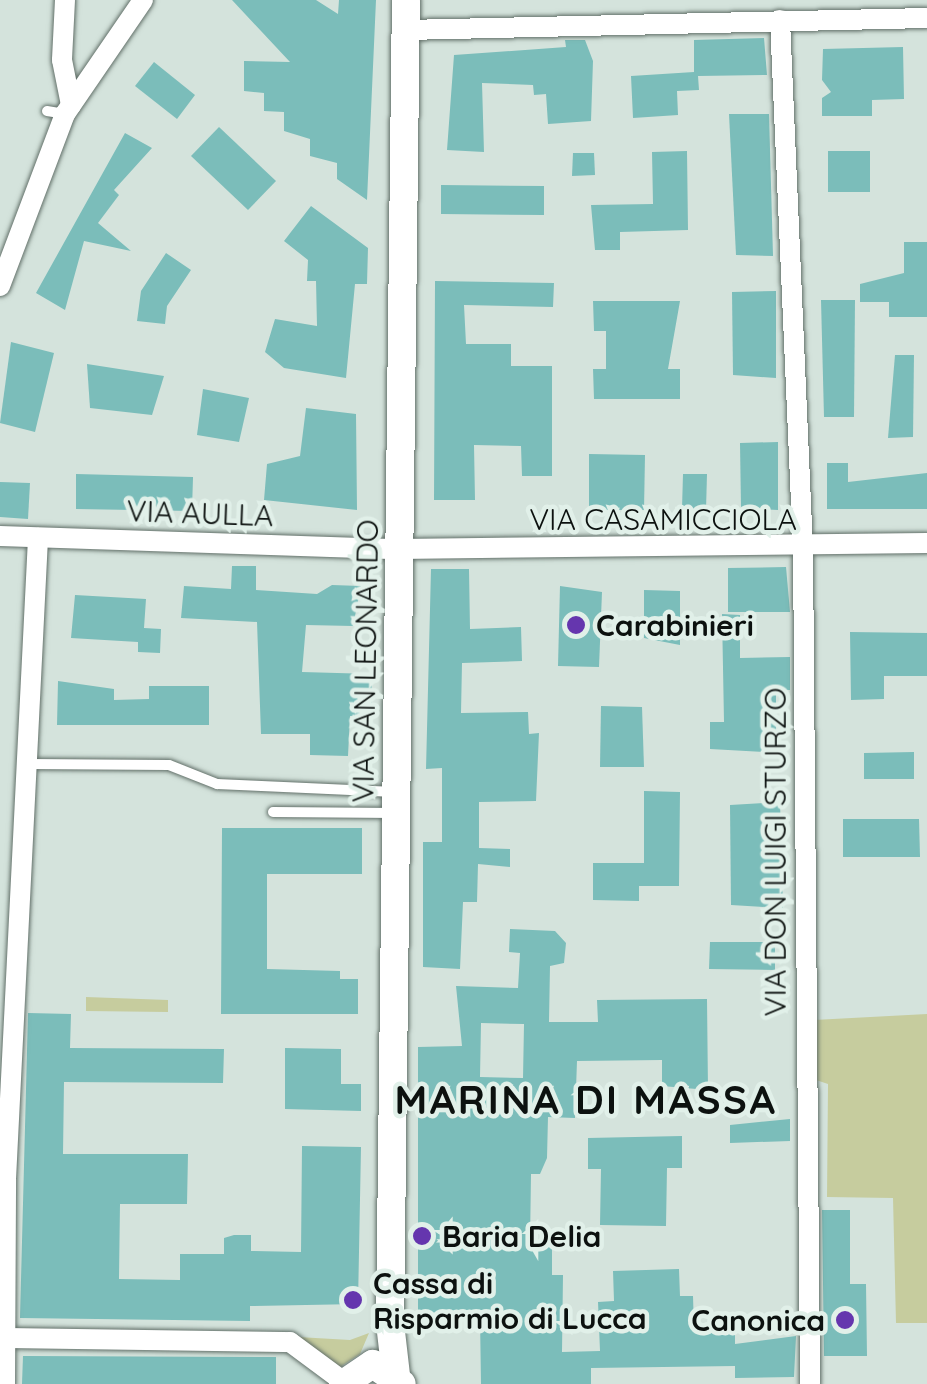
<!DOCTYPE html>
<style>
body{margin:0}
#map{position:relative;width:927px;height:1384px;overflow:hidden;background:#d4e3dc;font-family:Quicksand,sans-serif}
div>[style]{position:absolute}
[style*='--x']{left:calc(var(--x)*1px);top:calc(var(--y)*1px);width:calc(var(--w)*1px);rotate:calc(var(--a)*1deg)}
.green>*{inset:0;background:#c6cc9e}
.building>*{inset:0;background:#7bbdba}
.roads{filter:drop-shadow(0 0 2px #627069) drop-shadow(0 0 2px #627069)}
.service>*{height:10px;margin:-5px;padding:0 5px;transform-origin:5px;border-radius:5px;background:#fff}
.minor>*{height:20px;margin:-10px;padding:0 10px;transform-origin:10px;border-radius:10px;background:#fff}
.secondary>*{height:28px;margin:-14px;padding:0 14px;transform-origin:14px;border-radius:14px;background:#fff}
.dots>*{width:28px;height:28px;translate:-50% -50%;box-sizing:border-box;border:5px solid #e1f0e9;border-radius:50%}
span{translate:-50% -50%;white-space:nowrap;text-align:center;line-height:1.15;-webkit-text-stroke:9px #e1f0e9;paint-order:stroke}
.street-label{font-size:30px;color:#0c110f}
.poi-label{font-size:30px;color:#0c110f;font-weight:700}
.left{translate:0 -50%;text-align:left}
.right{translate:-100% -50%;text-align:right}
.district-label{font-size:40px;color:#0c110f;font-weight:700;letter-spacing:2.5px}
</style>
<div id="map">
<div class="green">
<i style="clip-path:polygon(86px 997px,168px 1000px,168px 1012px,86px 1011px)"></i>
<i style="clip-path:polygon(927px 1014px,927px 1323px,896px 1323px,893px 1198px,827px 1197px,828px 1084px,816px 1080px,814px 1020px)"></i>
<i style="clip-path:polygon(369px 1333px,360px 1354px,340px 1367px,298px 1337px,350px 1340px)"></i>
</div>
<div class="building">
<i style="clip-path:polygon(232px 0,316px 0,338px 14px,339px 0,376px 0,367px 200px,337px 179px,337px 163px,310px 156px,310px 139px,284px 131px,284px 112px,264px 111px,264px 93px,244px 91px,244px 61px,290px 62px)"></i>
<i style="clip-path:polygon(764px 38px,767px 75px,698px 76px,699px 90px,677px 91px,678px 115px,633px 118px,631px 76px,694px 72px,694px 40px)"></i>
<i style="clip-path:polygon(565px 40px,585px 40px,593px 61px,591px 121px,548px 124px,546px 94px,534px 95px,533px 85px,482px 83px,484px 152px,447px 150px,454px 55px,566px 47px)"></i>
<i style="clip-path:polygon(903px 47px,904px 99px,872px 100px,872px 116px,822px 116px,822px 98px,831px 92px,822px 80px,823px 49px)"></i>
<i style="clip-path:polygon(154px 62px,195px 95px,177px 119px,135px 86px)"></i>
<i style="clip-path:polygon(729px 114px,769px 114px,773px 256px,736px 255px)"></i>
<i style="clip-path:polygon(219px 127px,276px 181px,248px 210px,191px 156px)"></i>
<i style="clip-path:polygon(125px 133px,152px 148px,114px 190px,119px 195px,98px 223px,131px 251px,84px 241px,65px 310px,36px 293px)"></i>
<i style="clip-path:polygon(687px 151px,688px 230px,620px 232px,620px 250px,595px 250px,591px 205px,653px 204px,652px 152px)"></i>
<i style="clip-path:polygon(828px 151px,870px 151px,870px 192px,828px 192px)"></i>
<i style="clip-path:polygon(573px 153px,594px 153px,595px 175px,572px 176px)"></i>
<i style="clip-path:polygon(441px 185px,544px 186px,544px 215px,441px 214px)"></i>
<i style="clip-path:polygon(311px 206px,368px 248px,367px 284px,355px 284px,346px 378px,284px 368px,265px 352px,275px 319px,317px 326px,316px 281px,307px 281px,308px 260px,284px 241px)"></i>
<i style="clip-path:polygon(904px 242px,927px 242px,927px 317px,889px 317px,889px 302px,860px 302px,860px 284px,904px 273px)"></i>
<i style="clip-path:polygon(166px 253px,191px 270px,167px 306px,165px 324px,137px 321px,141px 291px)"></i>
<i style="clip-path:polygon(435px 281px,554px 283px,553px 307px,464px 305px,466px 344px,511px 344px,511px 366px,552px 366px,552px 476px,522px 476px,521px 446px,474px 445px,475px 500px,434px 500px)"></i>
<i style="clip-path:polygon(776px 291px,776px 378px,733px 375px,732px 292px)"></i>
<i style="clip-path:polygon(821px 300px,855px 300px,854px 417px,824px 417px)"></i>
<i style="clip-path:polygon(593px 301px,680px 301px,668px 369px,680px 369px,680px 399px,594px 399px,593px 369px,606px 369px,606px 331px,594px 331px)"></i>
<i style="clip-path:polygon(11px 342px,54px 353px,35px 432px,0 423px)"></i>
<i style="clip-path:polygon(895px 355px,914px 355px,913px 437px,888px 438px)"></i>
<i style="clip-path:polygon(87px 364px,164px 376px,152px 415px,90px 408px)"></i>
<i style="clip-path:polygon(203px 389px,249px 398px,239px 442px,197px 435px)"></i>
<i style="clip-path:polygon(306px 408px,356px 414px,357px 510px,264px 500px,267px 464px,300px 456px)"></i>
<i style="clip-path:polygon(778px 442px,778px 510px,741px 508px,740px 443px)"></i>
<i style="clip-path:polygon(589px 454px,645px 455px,644px 510px,589px 510px)"></i>
<i style="clip-path:polygon(827px 463px,848px 463px,848px 482px,927px 473px,927px 509px,827px 509px)"></i>
<i style="clip-path:polygon(76px 474px,193px 477px,192px 511px,76px 509px)"></i>
<i style="clip-path:polygon(683px 474px,707px 474px,706px 510px,682px 509px)"></i>
<i style="clip-path:polygon(0 482px,30px 483px,28px 519px,0 517px)"></i>
<i style="clip-path:polygon(232px 566px,256px 566px,256px 590px,317px 594px,332px 585px,361px 586px,353px 626px,306px 625px,302px 672px,372px 674px,371px 716px,350px 716px,348px 756px,310px 755px,310px 734px,261px 734px,257px 622px,181px 618px,184px 586px,231px 589px)"></i>
<i style="clip-path:polygon(786px 567px,790px 612px,728px 612px,728px 568px)"></i>
<i style="clip-path:polygon(431px 569px,469px 569px,470px 629px,521px 627px,522px 661px,462px 663px,461px 713px,528px 712px,529px 734px,539px 733px,536px 801px,479px 802px,479px 848px,510px 849px,510px 867px,478px 864px,477px 902px,463px 902px,460px 969px,423px 967px,423px 842px,442px 842px,442px 768px,426px 769px)"></i>
<i style="clip-path:polygon(560px 586px,602px 592px,599px 667px,558px 666px)"></i>
<i style="clip-path:polygon(644px 590px,680px 591px,680px 645px,644px 638px)"></i>
<i style="clip-path:polygon(75px 595px,146px 599px,144px 628px,161px 629px,160px 653px,138px 652px,138px 642px,71px 638px)"></i>
<i style="clip-path:polygon(722px 614px,740px 615px,740px 658px,790px 657px,790px 690px,776px 690px,776px 738px,766px 738px,766px 752px,710px 749px,710px 722px,724px 722px)"></i>
<i style="clip-path:polygon(850px 632px,927px 633px,927px 676px,884px 676px,884px 699px,851px 700px)"></i>
<i style="clip-path:polygon(58px 681px,114px 689px,114px 700px,149px 699px,149px 686px,209px 686px,209px 725px,57px 725px)"></i>
<i style="clip-path:polygon(601px 706px,642px 707px,644px 767px,600px 767px)"></i>
<i style="clip-path:polygon(914px 752px,914px 779px,864px 779px,864px 753px)"></i>
<i style="clip-path:polygon(644px 791px,680px 792px,679px 886px,639px 886px,639px 901px,593px 900px,593px 863px,644px 863px)"></i>
<i style="clip-path:polygon(780px 802px,783px 908px,731px 905px,730px 805px)"></i>
<i style="clip-path:polygon(843px 819px,919px 819px,920px 857px,843px 857px)"></i>
<i style="clip-path:polygon(222px 828px,362px 828px,362px 874px,267px 874px,267px 969px,340px 971px,340px 979px,358px 979px,358px 1014px,221px 1014px)"></i>
<i style="clip-path:polygon(evenodd,510px 929px,555px 931px,566px 943px,564px 963px,550px 966px,549px 1022px,598px 1022px,597px 1000px,707px 999px,708px 1090px,662px 1086px,662px 1060px,577px 1061px,575px 1118px,548px 1117px,547px 1158px,540px 1174px,531px 1174px,530px 1243px,552px 1244px,552px 1275px,563px 1275px,562px 1352px,600px 1351px,598px 1302px,614px 1301px,613px 1271px,679px 1269px,680px 1296px,693px 1296px,694px 1329px,735px 1329px,735px 1344px,796px 1336px,794px 1377px,735px 1378px,735px 1366px,591px 1368px,591px 1384px,481px 1384px,480px 1318px,418px 1318px,418px 1047px,462px 1046px,456px 986px,518px 988px,520px 953px,509px 952px,510px 929px,481px 1023px,524px 1024px,523px 1078px,480px 1077px,481px 1023px)"></i>
<i style="clip-path:polygon(710px 942px,775px 942px,775px 970px,709px 969px)"></i>
<i style="clip-path:polygon(28px 1013px,71px 1014px,70px 1048px,224px 1049px,223px 1083px,64px 1082px,63px 1154px,188px 1154px,187px 1204px,120px 1204px,119px 1279px,180px 1280px,180px 1254px,224px 1254px,224px 1238px,234px 1235px,251px 1235px,251px 1251px,301px 1252px,302px 1146px,361px 1147px,358px 1304px,250px 1306px,250px 1321px,20px 1318px)"></i>
<i style="clip-path:polygon(285px 1048px,341px 1049px,341px 1084px,361px 1084px,361px 1111px,285px 1109px)"></i>
<i style="clip-path:polygon(790px 1119px,790px 1141px,730px 1143px,730px 1125px)"></i>
<i style="clip-path:polygon(682px 1136px,682px 1168px,667px 1168px,666px 1226px,600px 1225px,601px 1169px,588px 1169px,588px 1138px)"></i>
<i style="clip-path:polygon(822px 1210px,850px 1210px,850px 1284px,866px 1284px,867px 1356px,824px 1356px)"></i>
<i style="clip-path:polygon(23px 1356px,276px 1357px,276px 1384px,22px 1384px)"></i>
</div>
<div class="roads">
<div class="service">
<i style="--x:47;--y:111;--w:18;--a:9"></i>
<i style="--x:29;--y:764;--w:140;--a:0.4"></i>
<i style="--x:169;--y:765;--w:52;--a:21.6"></i>
<i style="--x:217;--y:784;--w:178;--a:2.6"></i>
<i style="--x:273;--y:812;--w:122;--a:0.5"></i>
</div>
<div class="minor">
<i style="--x:65;--y:0;--w:60;--a:92.9"></i>
<i style="--x:62;--y:60;--w:46;--a:78.7"></i>
<i style="--x:780;--y:20;--w:529;--a:87.51"></i>
<i style="--x:803;--y:549;--w:835;--a:89.52"></i>
<i style="--x:406;--y:30;--w:521;--a:-1.32"></i>
<i style="--x:0;--y:286;--w:184;--a:-69.3"></i>
<i style="--x:65;--y:114;--w:138;--a:-55.6"></i>
<i style="--x:0;--y:536;--w:398;--a:1.9"></i>
<i style="--x:398;--y:549;--w:529;--a:-0.65"></i>
<i style="--x:0;--y:1338;--w:290;--a:0.8"></i>
<i style="--x:290;--y:1342;--w:67;--a:36.5"></i>
<i style="--x:5;--y:1384;--w:205;--a:-89.7"></i>
<i style="--x:6;--y:1179;--w:642;--a:-87.14"></i>
</div>
<div class="secondary">
<i style="--x:396;--y:1375;--w:52;--a:-96.6"></i>
<i style="--x:390;--y:1323;--w:1323;--a:-89.31"></i>
<i style="--x:343;--y:1384;--w:36;--a:-34"></i>
<i style="--x:373;--y:1364;--w:35;--a:35"></i>
</div>
</div>
<div class="dots">
<i style="left:576px;top:625px;background:#6536ae"></i>
<i style="left:422px;top:1236px;background:#6536ae"></i>
<i style="left:353px;top:1300px;background:#6536ae"></i>
<i style="left:845px;top:1320px;background:#6536ae"></i>
</div>
<div class="street-label">
<span style="left:200px;top:513px;rotate:2deg">VIA AULLA</span>
<span style="left:663px;top:519px">VIA CASAMICCIOLA</span>
<span style="left:365px;top:661px;rotate:-89deg">VIA SAN LEONARDO</span>
<span style="left:775px;top:852px;rotate:-90deg">VIA DON LUIGI STURZO</span>
</div>
<div class="poi-label">
<span class="left" style="left:596px;top:625px">Carabinieri</span>
<span class="left" style="left:442px;top:1236px">Baria Delia</span>
<span class="left" style="left:373px;top:1300px">Cassa di<br>Risparmio di Lucca</span>
<span class="right" style="left:825px;top:1320px">Canonica</span>
</div>
<div class="district-label">
<span style="left:586px;top:1099px">MARINA DI MASSA</span>
</div>
</div>
